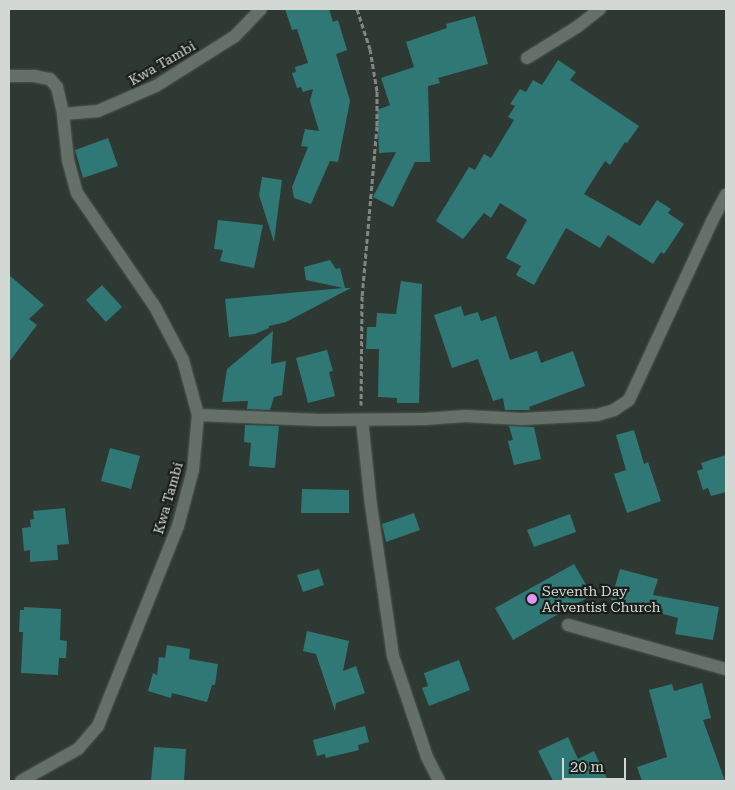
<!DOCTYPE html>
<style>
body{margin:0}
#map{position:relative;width:735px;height:790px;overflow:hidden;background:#2f3933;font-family:"Roboto Serif",serif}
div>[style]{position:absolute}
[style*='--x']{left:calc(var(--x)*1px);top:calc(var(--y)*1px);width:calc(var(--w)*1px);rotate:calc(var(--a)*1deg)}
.building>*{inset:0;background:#2f7875}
.path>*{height:3px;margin-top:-1.5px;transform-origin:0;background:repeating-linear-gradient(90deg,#808883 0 5px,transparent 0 7.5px)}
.roads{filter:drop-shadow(0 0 1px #4f5752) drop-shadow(0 0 1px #4f5752)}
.lane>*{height:12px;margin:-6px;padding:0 6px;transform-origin:6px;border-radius:6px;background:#657069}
.street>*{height:12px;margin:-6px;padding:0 6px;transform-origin:6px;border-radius:6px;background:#657069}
.dots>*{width:14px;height:14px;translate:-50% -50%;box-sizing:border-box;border:2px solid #1b1f1c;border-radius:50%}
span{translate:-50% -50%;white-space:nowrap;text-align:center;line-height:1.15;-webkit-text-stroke:4.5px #1b1f1c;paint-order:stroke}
.street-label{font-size:14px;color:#d2d8d4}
.poi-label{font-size:14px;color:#d2d8d4}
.left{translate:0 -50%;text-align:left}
.frame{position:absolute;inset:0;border:10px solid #d2d8d4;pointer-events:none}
.scale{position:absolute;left:562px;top:758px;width:64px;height:22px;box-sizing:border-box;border:2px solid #d2d8d4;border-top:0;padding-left:6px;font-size:15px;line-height:18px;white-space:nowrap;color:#d2d8d4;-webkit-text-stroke:4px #1b1f1c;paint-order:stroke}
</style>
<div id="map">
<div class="building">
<i style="clip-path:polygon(285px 9px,329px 9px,333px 22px,338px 20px,347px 50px,336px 54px,350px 101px,338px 162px,330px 161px,311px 204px,294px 198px,292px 187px,308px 147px,301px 146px,305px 129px,319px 131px,310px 101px,313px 89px,303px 92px,301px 87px,297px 88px,292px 73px,296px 72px,295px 67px,308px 63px,297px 29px,292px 30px)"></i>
<i style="clip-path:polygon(475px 16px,488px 64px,438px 78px,440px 83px,428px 86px,430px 162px,415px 162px,393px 207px,373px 197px,396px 152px,379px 153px,377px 110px,390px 105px,381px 78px,414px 67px,406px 42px,447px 28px,446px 24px)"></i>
<i style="clip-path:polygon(558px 60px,576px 72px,570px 80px,639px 126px,627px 143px,625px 142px,610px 165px,605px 161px,584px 194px,640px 226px,657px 200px,671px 209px,668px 213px,684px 224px,664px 254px,661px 252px,653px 264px,608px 235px,600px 248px,566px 228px,534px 285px,516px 275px,521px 266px,506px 258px,527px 220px,500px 203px,491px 218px,484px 213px,463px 239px,436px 221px,469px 167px,475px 170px,484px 154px,491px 158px,514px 120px,508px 117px,515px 106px,510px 104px,520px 89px,526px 92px,533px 80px,542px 85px)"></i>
<i style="clip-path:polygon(108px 138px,118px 166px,83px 178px,75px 150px)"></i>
<i style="clip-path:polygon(262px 177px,282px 180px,274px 242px,259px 195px)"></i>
<i style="clip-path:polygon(218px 220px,263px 225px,254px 268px,220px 261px,223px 250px,214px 249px)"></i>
<i style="clip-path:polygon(330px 260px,336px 269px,340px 268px,345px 288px,351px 288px,286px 322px,269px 326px,269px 328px,255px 334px,229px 337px,225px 299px,343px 288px,306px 280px,304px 267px)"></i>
<i style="clip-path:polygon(9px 275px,44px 305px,29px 319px,37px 325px,9px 362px)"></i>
<i style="clip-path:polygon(401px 281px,422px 284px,419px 403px,397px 403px,397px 398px,378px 397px,379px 349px,366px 349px,367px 327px,376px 327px,377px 313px,396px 314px)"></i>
<i style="clip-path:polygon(102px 285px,122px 307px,106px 322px,86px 300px)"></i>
<i style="clip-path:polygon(461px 306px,464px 316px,478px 312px,481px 321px,496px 316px,510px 360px,537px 351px,541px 363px,573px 351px,585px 386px,529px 407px,530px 410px,505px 410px,503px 398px,493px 401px,478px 359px,452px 368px,434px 315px)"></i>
<i style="clip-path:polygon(273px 331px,271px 364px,286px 361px,282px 395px,274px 397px,270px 410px,247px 409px,248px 401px,222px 402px,227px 369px)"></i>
<i style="clip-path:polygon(327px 350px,333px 371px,329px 372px,335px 396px,308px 403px,296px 358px)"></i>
<i style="clip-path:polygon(245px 425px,279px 426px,275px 468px,249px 466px,251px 443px,244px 442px)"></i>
<i style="clip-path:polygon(509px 426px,534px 427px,541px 459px,514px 465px,508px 441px,513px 440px)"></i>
<i style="clip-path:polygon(634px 430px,644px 464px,648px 462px,661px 501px,627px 513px,614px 474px,626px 470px,616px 435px)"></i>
<i style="clip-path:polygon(110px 448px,140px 456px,131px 489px,101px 481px)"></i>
<i style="clip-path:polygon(726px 455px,726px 492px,711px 496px,708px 488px,703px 490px,697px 471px,703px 469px,701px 463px)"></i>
<i style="clip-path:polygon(302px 489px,349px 490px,349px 513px,301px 513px)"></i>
<i style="clip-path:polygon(65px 508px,69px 544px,57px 545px,58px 560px,30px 562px,30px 550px,24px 551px,22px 528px,31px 527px,30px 520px,34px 519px,33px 511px)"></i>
<i style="clip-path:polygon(414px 513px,420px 530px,386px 542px,382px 524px)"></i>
<i style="clip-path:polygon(570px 514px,576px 532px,534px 547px,527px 530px)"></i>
<i style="clip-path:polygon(574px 564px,592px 595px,513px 640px,495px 608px)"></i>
<i style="clip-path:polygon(319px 569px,324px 585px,303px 592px,297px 575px)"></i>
<i style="clip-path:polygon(620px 569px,658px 579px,653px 595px,719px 607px,713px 640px,675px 634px,678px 618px,611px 600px)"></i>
<i style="clip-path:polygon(24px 607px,61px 609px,60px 640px,67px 641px,66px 658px,59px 658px,58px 675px,21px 673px,23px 632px,19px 632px,20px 610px,24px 610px)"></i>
<i style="clip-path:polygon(307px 631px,349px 641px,343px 671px,356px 666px,365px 693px,336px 703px,335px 711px,316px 654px,303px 651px)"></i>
<i style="clip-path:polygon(167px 645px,190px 649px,189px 659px,218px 664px,215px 685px,212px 685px,207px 702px,172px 693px,171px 698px,148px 691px,153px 673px,157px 675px,159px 657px,165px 658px)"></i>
<i style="clip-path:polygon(459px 660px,470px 690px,429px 706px,422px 688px,428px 686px,424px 673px)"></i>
<i style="clip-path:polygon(702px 683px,711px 718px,703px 720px,725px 781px,642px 781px,637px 767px,667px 757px,649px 690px,672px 684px,674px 691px)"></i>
<i style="clip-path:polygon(365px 726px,369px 742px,358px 745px,359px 750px,326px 758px,325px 754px,317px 756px,313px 740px)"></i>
<i style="clip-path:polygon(568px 737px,578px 759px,594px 751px,608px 781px,553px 781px,538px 751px)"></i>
<i style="clip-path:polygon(154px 747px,186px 749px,184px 781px,151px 781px)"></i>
</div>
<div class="path">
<i style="--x:357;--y:9;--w:42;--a:72"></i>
<i style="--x:370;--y:49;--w:43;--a:80.5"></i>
<i style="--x:377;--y:91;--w:35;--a:90"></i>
<i style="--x:377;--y:126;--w:171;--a:95"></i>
<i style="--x:362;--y:296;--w:109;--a:90.5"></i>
</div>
<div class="roads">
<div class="lane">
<i style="--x:568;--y:625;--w:164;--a:15.6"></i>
</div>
<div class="street">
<i style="--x:527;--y:58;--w:59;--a:-31.8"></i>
<i style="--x:577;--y:27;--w:29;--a:-38"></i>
<i style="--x:9;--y:76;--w:25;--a:0"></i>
<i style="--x:34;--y:76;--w:16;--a:11"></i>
<i style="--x:50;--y:79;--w:11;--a:49"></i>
<i style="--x:57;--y:87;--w:28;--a:77"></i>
<i style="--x:63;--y:114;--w:46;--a:83.8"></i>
<i style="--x:68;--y:160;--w:34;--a:75"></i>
<i style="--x:77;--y:193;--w:138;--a:55.6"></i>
<i style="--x:155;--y:307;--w:60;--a:62.2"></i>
<i style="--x:183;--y:360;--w:57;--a:74.7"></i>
<i style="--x:198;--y:415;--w:55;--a:95.2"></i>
<i style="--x:193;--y:470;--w:58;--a:105"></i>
<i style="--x:178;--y:526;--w:215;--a:111.8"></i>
<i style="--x:98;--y:726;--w:30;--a:131"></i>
<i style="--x:78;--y:749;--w:65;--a:150.7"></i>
<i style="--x:63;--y:114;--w:35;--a:-5"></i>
<i style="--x:98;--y:111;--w:63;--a:-23.3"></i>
<i style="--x:156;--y:86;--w:93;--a:-32.3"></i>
<i style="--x:235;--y:36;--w:37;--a:-46"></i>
<i style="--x:198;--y:415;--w:121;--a:2.4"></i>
<i style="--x:319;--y:420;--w:106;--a:-0.5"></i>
<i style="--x:425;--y:419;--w:40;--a:-4.3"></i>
<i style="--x:465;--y:416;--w:57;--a:3"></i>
<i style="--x:522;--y:419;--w:75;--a:-3.1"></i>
<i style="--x:597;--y:415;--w:18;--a:-16"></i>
<i style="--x:614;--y:410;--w:18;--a:-34"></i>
<i style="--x:629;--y:400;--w:197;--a:-65.1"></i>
<i style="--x:712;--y:221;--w:30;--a:-62"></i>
<i style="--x:362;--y:420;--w:85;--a:84"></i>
<i style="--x:371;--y:505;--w:153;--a:81.7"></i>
<i style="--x:393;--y:656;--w:107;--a:71.4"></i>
<i style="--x:427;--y:757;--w:27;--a:63"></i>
</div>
</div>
<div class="dots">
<i style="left:532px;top:599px;background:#db99f5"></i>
</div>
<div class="street-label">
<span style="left:162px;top:63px;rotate:-30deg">Kwa Tambi</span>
<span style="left:168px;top:498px;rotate:-74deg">Kwa Tambi</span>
</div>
<div class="poi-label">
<span class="left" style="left:542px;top:599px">Seventh Day<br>Adventist Church</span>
</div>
<div class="frame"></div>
<div class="scale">20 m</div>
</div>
